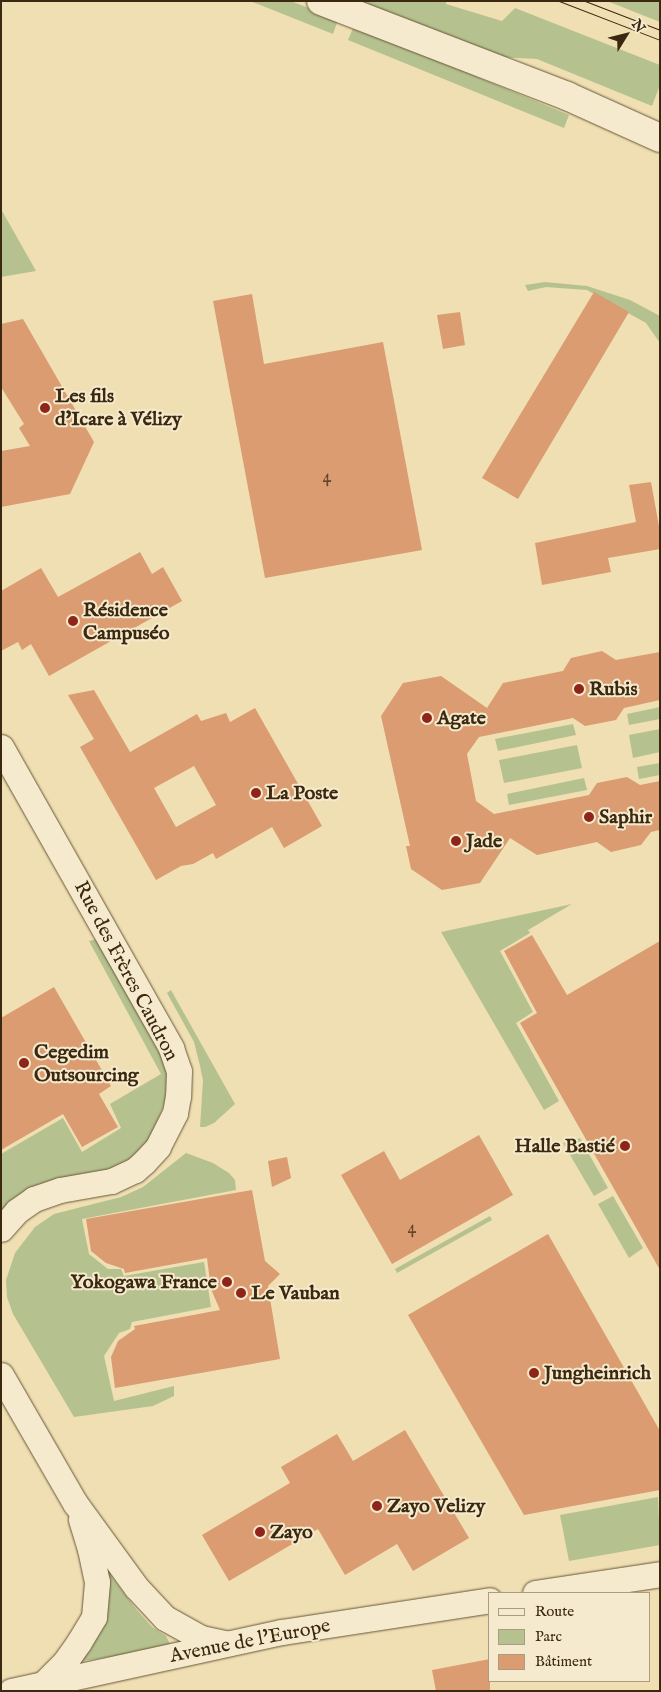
<!DOCTYPE html>
<meta charset="utf-8">
<style>
body{margin:0}
#map{position:relative;width:661px;height:1692px;overflow:hidden;background:#efdfb2;font-family:"IM FELL English",serif}
div>[style]{position:absolute}
[style*='--x']{left:calc(var(--x)*1px);top:calc(var(--y)*1px);width:calc(var(--w)*1px);rotate:calc(var(--a)*1deg)}
.green>*{inset:0;background:#b5c28f}
.building>*{inset:0;background:#da9c70}
.roads{filter:drop-shadow(0 0 1px #685638) drop-shadow(0 0 1px #685638)}
.street>*{height:25px;margin:-12.5px;padding:0 12.5px;transform-origin:12.5px;border-radius:12.5px;background:#f5eacd}
.secondary>*{height:28px;margin:-14px;padding:0 14px;transform-origin:14px;border-radius:14px;background:#f5eacd}
.tram>*{height:1px;margin:-0.5px;padding:0 0.5px;transform-origin:0.5px;border-radius:0.5px;background:#3b2810}
.dots>*{width:14px;height:14px;translate:-50% -50%;box-sizing:border-box;border:2px solid #f5eacd;border-radius:50%}
span{translate:-50% -50%;white-space:nowrap;text-align:center;line-height:1.15;-webkit-text-stroke:4px #f5eacd;paint-order:stroke}
.number-label{font-size:18px;color:#634528}
.number-label span{-webkit-text-stroke-width:0}
.poi-label{font-size:20px;color:#3b2810;font-weight:700}
.left{translate:0 -50%;text-align:left}
.right{translate:-100% -50%;text-align:right}
.street-label{font-size:20px;color:#3b2810}
.frame{position:absolute;inset:0;border:2px solid #3b2810;pointer-events:none}
.legend{position:absolute;left:488px;top:1592px;width:162px;height:90px;box-sizing:border-box;background:#f5eacd;border:1px solid #ab9c81;margin:0;padding:6px 9px;list-style:none;font-size:15px;color:#3b2810}
.legend li{display:flex;align-items:center;gap:10px;height:25px}
.legend b{width:25px;border:1px solid #ab9c81}
.north{position:absolute;left:601px;top:10px;width:50px;height:50px;-webkit-text-stroke:4px #f5eacd;paint-order:stroke;rotate:54deg;font-size:14px;font-weight:700;line-height:20px;text-align:center;color:#3b2810}
.north::after{content:'';display:block;margin:auto;width:18px;height:22px;background:#3b2810;clip-path:polygon(50% 0,100% 100%,50% 72%,0 100%)}
</style>
<div id="map">
<div class="green">
<i style="clip-path:polygon(250px 1px,291px 1px,338px 20px,333px 34px)"></i>
<i style="clip-path:polygon(363px 1px,446px 1px,446px 4px,502px 21px,515px 8px,660px 65px,660px 85px,652px 106px,537px 59px,500px 57px,362px 4px)"></i>
<i style="clip-path:polygon(607px 1px,660px 1px,660px 22px)"></i>
<i style="clip-path:polygon(354px 26px,569px 115px,564px 128px,348px 40px)"></i>
<i style="clip-path:polygon(1px 209px,36px 271px,1px 277px)"></i>
<i style="clip-path:polygon(545px 282px,587px 286px,630px 300px,660px 316px,660px 343px,646px 323px,587px 290px,546px 287px,528px 291px,525px 285px)"></i>
<i style="clip-path:polygon(660px 707px,660px 719px,629px 725px,627px 714px)"></i>
<i style="clip-path:polygon(573px 724px,576px 735px,498px 751px,495px 739px)"></i>
<i style="clip-path:polygon(660px 729px,660px 752px,633px 758px,629px 735px)"></i>
<i style="clip-path:polygon(577px 745px,582px 768px,504px 783px,499px 760px)"></i>
<i style="clip-path:polygon(660px 763px,660px 775px,639px 779px,637px 767px)"></i>
<i style="clip-path:polygon(584px 778px,587px 790px,509px 805px,507px 794px)"></i>
<i style="clip-path:polygon(572px 904px,528px 930px,530px 933px,500px 951px,533px 1012px,516px 1023px,559px 1101px,544px 1110px,441px 932px)"></i>
<i style="clip-path:polygon(97px 939px,162px 1058px,167px 1074px,165px 1102px,151px 1138px,129px 1163px,1px 1212px,1px 1154px,63px 1118px,82px 1152px,121px 1128px,110px 1104px,161px 1074px,89px 941px)"></i>
<i style="clip-path:polygon(171px 990px,235px 1104px,214px 1123px,205px 1127px,200px 1127px,203px 1080px,200px 1066px,194px 1042px,167px 993px)"></i>
<i style="clip-path:polygon(580px 1138px,608px 1188px,594px 1196px,563px 1143px)"></i>
<i style="clip-path:polygon(186px 1153px,213px 1163px,229px 1173px,235px 1180px,236px 1190px,82px 1219px,89px 1254px,108px 1269px,121px 1269px,124px 1276px,204px 1262px,211px 1307px,132px 1322px,130px 1329px,119px 1333px,104px 1356px,114px 1401px,174px 1386px,174px 1396px,153px 1406px,74px 1417px,13px 1314px,7px 1297px,6px 1280px,15px 1253px,35px 1227px,54px 1214px,121px 1197px,143px 1187px)"></i>
<i style="clip-path:polygon(613px 1196px,643px 1248px,629px 1258px,598px 1204px)"></i>
<i style="clip-path:polygon(490px 1216px,492px 1220px,397px 1273px,395px 1269px)"></i>
<i style="clip-path:polygon(658px 1497px,660px 1545px,569px 1561px,560px 1515px)"></i>
<i style="clip-path:polygon(97px 1549px,114px 1580px,136px 1609px,152px 1627px,166px 1636px,171px 1646px,162px 1650px,81px 1661px,79px 1656px)"></i>
</div>
<div class="building">
<i style="clip-path:polygon(594px 292px,629px 312px,518px 499px,482px 478px)"></i>
<i style="clip-path:polygon(252px 294px,264px 364px,383px 342px,422px 550px,265px 578px,213px 301px)"></i>
<i style="clip-path:polygon(460px 312px,465px 345px,443px 349px,437px 315px)"></i>
<i style="clip-path:polygon(23px 319px,94px 442px,70px 494px,1px 507px,1px 451px,30px 446px,19px 428px,24px 424px,1px 387px,1px 324px)"></i>
<i style="clip-path:polygon(651px 482px,660px 532px,660px 549px,608px 558px,611px 572px,542px 585px,535px 543px,636px 522px,629px 485px)"></i>
<i style="clip-path:polygon(140px 552px,152px 574px,163px 567px,182px 601px,49px 676px,31px 644px,22px 650px,18px 642px,1px 651px,1px 591px,41px 568px,58px 597px)"></i>
<i style="clip-path:polygon(602px 651px,616px 660px,660px 652px,660px 700px,624px 708px,616px 720px,585px 726px,573px 718px,479px 737px,467px 754px,476px 801px,494px 814px,589px 795px,597px 783px,627px 777px,640px 785px,660px 781px,660px 830px,651px 832px,641px 845px,611px 852px,597px 842px,537px 855px,510px 838px,480px 883px,442px 890px,411px 869px,406px 846px,410px 846px,381px 716px,403px 683px,441px 676px,487px 708px,503px 683px,563px 671px,571px 658px)"></i>
<i style="clip-path:polygon(evenodd,94px 690px,130px 752px,197px 714px,201px 721px,226px 713px,230px 722px,255px 708px,322px 826px,284px 848px,272px 827px,216px 859px,213px 853px,193px 864px,181px 866px,156px 880px,80px 747px,94px 739px,68px 695px,94px 690px,194px 766px,216px 805px,176px 827px,154px 788px,194px 766px)"></i>
<i style="clip-path:polygon(532px 935px,567px 995px,660px 941px,660px 1270px,520px 1023px,537px 1013px,504px 951px)"></i>
<i style="clip-path:polygon(54px 987px,111px 1086px,99px 1094px,118px 1127px,82px 1147px,63px 1114px,1px 1150px,1px 1018px)"></i>
<i style="clip-path:polygon(479px 1135px,513px 1195px,392px 1264px,341px 1175px,384px 1151px,400px 1180px)"></i>
<i style="clip-path:polygon(287px 1157px,291px 1178px,272px 1187px,268px 1161px)"></i>
<i style="clip-path:polygon(252px 1190px,265px 1261px,280px 1274px,268px 1286px,280px 1359px,115px 1388px,111px 1357px,118px 1341px,135px 1329px,134px 1326px,220px 1310px,211px 1289px,207px 1258px,125px 1273px,124px 1269px,106px 1263px,91px 1251px,86px 1219px)"></i>
<i style="clip-path:polygon(548px 1234px,660px 1431px,660px 1490px,524px 1515px,408px 1315px)"></i>
<i style="clip-path:polygon(405px 1430px,469px 1538px,413px 1571px,397px 1544px,345px 1575px,318px 1529px,229px 1581px,202px 1535px,290px 1483px,281px 1467px,337px 1434px,353px 1461px)"></i>
<i style="clip-path:polygon(490px 1659px,490px 1691px,436px 1691px,432px 1670px)"></i>
</div>
<div class="roads">
<div class="street">
<i style="--x:1;--y:747;--w:346;--a:60.5"></i>
<i style="--x:171;--y:1048;--w:24;--a:71"></i>
<i style="--x:179;--y:1071;--w:25;--a:92"></i>
<i style="--x:178;--y:1096;--w:17;--a:100"></i>
<i style="--x:175;--y:1113;--w:38;--a:117"></i>
<i style="--x:158;--y:1147;--w:21;--a:133"></i>
<i style="--x:144;--y:1162;--w:12;--a:138"></i>
<i style="--x:135;--y:1170;--w:26;--a:155"></i>
<i style="--x:111;--y:1181;--w:52;--a:170"></i>
<i style="--x:60;--y:1190;--w:28;--a:161"></i>
<i style="--x:34;--y:1199;--w:21;--a:145"></i>
<i style="--x:17;--y:1211;--w:24;--a:132"></i>
<i style="--x:1;--y:1375;--w:148;--a:60"></i>
<i style="--x:75;--y:1503;--w:104;--a:54"></i>
<i style="--x:136;--y:1587;--w:42;--a:46.9"></i>
<i style="--x:165;--y:1618;--w:41;--a:29.1"></i>
<i style="--x:201;--y:1638;--w:25;--a:12"></i>
<i style="--x:535;--y:1593;--w:126;--a:-8.6"></i>
<i style="--x:43;--y:1684;--w:31;--a:-45"></i>
<i style="--x:65;--y:1662;--w:24;--a:-55"></i>
<i style="--x:79;--y:1642;--w:29;--a:-59"></i>
<i style="--x:94;--y:1617;--w:35;--a:-85"></i>
<i style="--x:97;--y:1582;--w:34;--a:-102"></i>
<i style="--x:90;--y:1549;--w:31;--a:-107"></i>
<i style="--x:11;--y:1691;--w:277;--a:-12.3"></i>
<i style="--x:282;--y:1632;--w:210;--a:-8.7"></i>
</div>
<div class="secondary">
<i style="--x:321;--y:1;--w:264;--a:21.1"></i>
<i style="--x:567;--y:96;--w:102;--a:24.3"></i>
</div>
</div>
<div class="tram">
<i style="--x:559;--y:1;--w:108;--a:21.1"></i>
<i style="--x:585;--y:1;--w:80;--a:21.1"></i>
</div>
<div class="dots">
<i style="left:45px;top:408px;background:#8f2418"></i>
<i style="left:73px;top:621px;background:#8f2418"></i>
<i style="left:579px;top:689px;background:#8f2418"></i>
<i style="left:427px;top:718px;background:#8f2418"></i>
<i style="left:256px;top:793px;background:#8f2418"></i>
<i style="left:589px;top:817px;background:#8f2418"></i>
<i style="left:456px;top:841px;background:#8f2418"></i>
<i style="left:24px;top:1063px;background:#8f2418"></i>
<i style="left:625px;top:1146px;background:#8f2418"></i>
<i style="left:227px;top:1282px;background:#8f2418"></i>
<i style="left:241px;top:1293px;background:#8f2418"></i>
<i style="left:534px;top:1373px;background:#8f2418"></i>
<i style="left:377px;top:1506px;background:#8f2418"></i>
<i style="left:260px;top:1532px;background:#8f2418"></i>
</div>
<div class="number-label">
<span style="left:327px;top:478px">4</span>
<span style="left:412px;top:1229px">4</span>
</div>
<div class="poi-label">
<span class="left" style="left:55px;top:408px">Les fils<br>d'Icare à Vélizy</span>
<span class="left" style="left:83px;top:622px">Résidence<br>Campuséo</span>
<span class="left" style="left:589px;top:689px">Rubis</span>
<span class="left" style="left:437px;top:718px">Agate</span>
<span class="left" style="left:266px;top:793px">La Poste</span>
<span class="left" style="left:599px;top:817px">Saphir</span>
<span class="left" style="left:466px;top:841px">Jade</span>
<span class="left" style="left:34px;top:1064px">Cegedim<br>Outsourcing</span>
<span class="right" style="left:615px;top:1146px">Halle Bastié</span>
<span class="right" style="left:217px;top:1282px">Yokogawa France</span>
<span class="left" style="left:251px;top:1293px">Le Vauban</span>
<span class="left" style="left:544px;top:1373px">Jungheinrich</span>
<span class="left" style="left:387px;top:1506px">Zayo Velizy</span>
<span class="left" style="left:270px;top:1532px">Zayo</span>
</div>
<div class="street-label">
<span style="left:126px;top:971px;rotate:62deg">Rue des Frères Caudron</span>
<span style="left:250px;top:1641px;rotate:-11deg">Avenue de l'Europe</span>
</div>
<div class="frame"></div>
<ul class="legend">
<li><b style="height:6px;background:#f5eacd"></b>Route</li>
<li><b style="height:14px;background:#b5c28f"></b>Parc</li>
<li><b style="height:14px;background:#da9c70"></b>Bâtiment</li>
</ul>
<div class="north">N</div>
</div>
